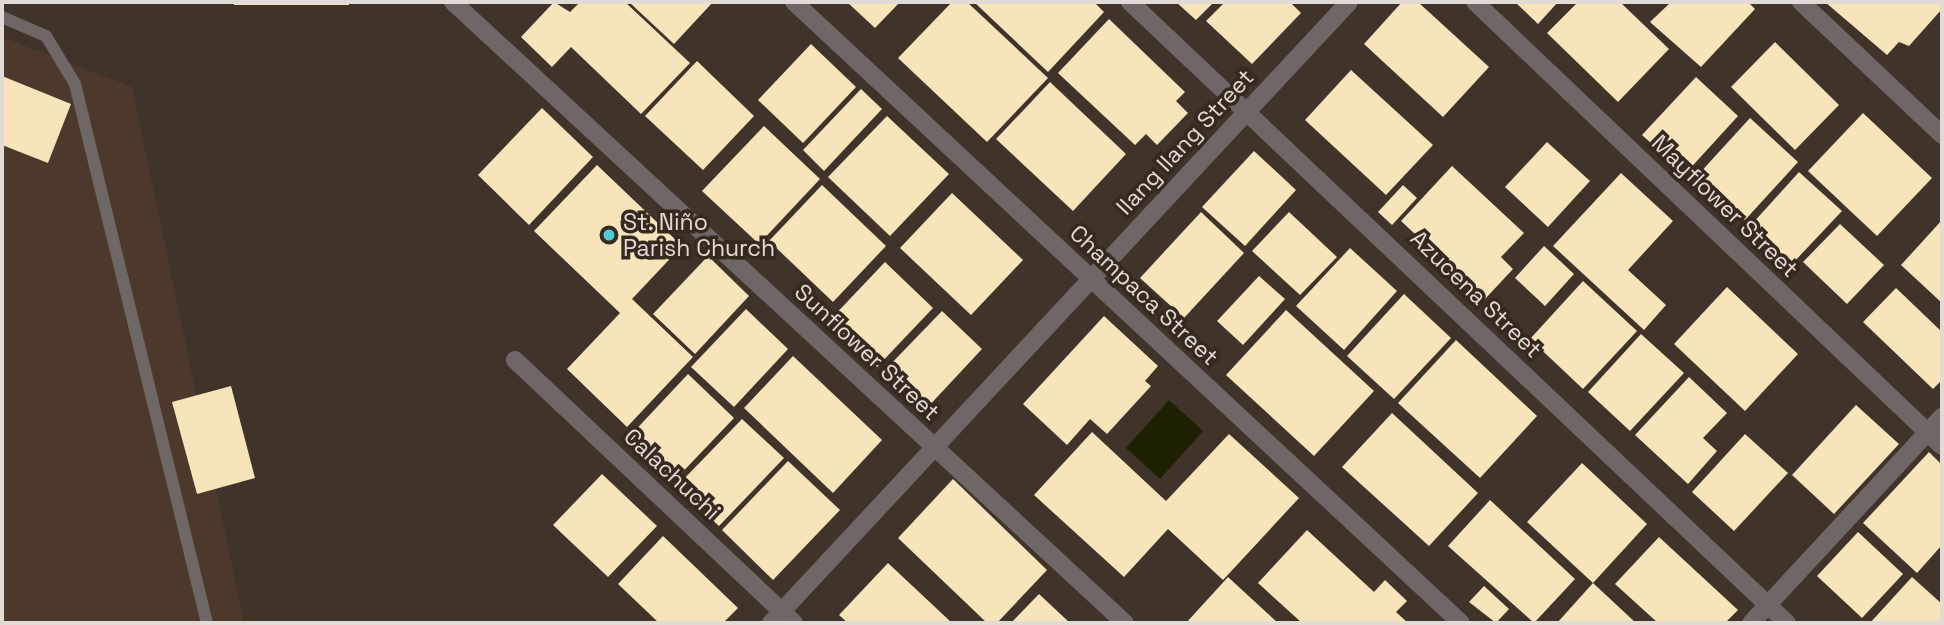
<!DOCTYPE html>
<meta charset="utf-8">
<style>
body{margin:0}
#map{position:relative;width:1944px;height:625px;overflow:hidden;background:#3f332a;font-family:"Space Grotesk",sans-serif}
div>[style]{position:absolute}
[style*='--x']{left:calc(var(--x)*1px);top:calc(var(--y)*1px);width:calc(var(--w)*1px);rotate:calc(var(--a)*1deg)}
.built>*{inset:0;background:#4c392c}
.water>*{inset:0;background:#1d2100}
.building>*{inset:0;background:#f8e4ba}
.service>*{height:12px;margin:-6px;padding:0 6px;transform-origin:6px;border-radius:6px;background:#6f6766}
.minor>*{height:18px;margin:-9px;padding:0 9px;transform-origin:9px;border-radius:9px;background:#6f6766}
.dots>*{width:19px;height:19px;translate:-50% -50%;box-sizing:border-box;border:4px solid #352920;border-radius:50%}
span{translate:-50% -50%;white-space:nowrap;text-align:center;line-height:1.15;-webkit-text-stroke:7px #352920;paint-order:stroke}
.street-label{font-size:23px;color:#e2dad4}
.poi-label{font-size:23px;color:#e2dad4}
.left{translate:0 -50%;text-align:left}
.frame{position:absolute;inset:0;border:4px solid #e2dad4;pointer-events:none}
</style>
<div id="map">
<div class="built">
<i style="clip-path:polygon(2px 37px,132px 87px,244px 623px,2px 623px)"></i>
</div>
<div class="water">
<i style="clip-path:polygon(1169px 400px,1203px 431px,1160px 479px,1126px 448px)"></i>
</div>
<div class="building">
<i style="clip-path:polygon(234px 2px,349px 2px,349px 5px,234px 5px)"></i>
<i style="clip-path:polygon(554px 2px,570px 12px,580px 2px,625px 2px,690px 63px,641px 114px,571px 47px,552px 67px,521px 37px)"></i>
<i style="clip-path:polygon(629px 2px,713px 2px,674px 44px)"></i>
<i style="clip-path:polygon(847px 2px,900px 2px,875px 28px)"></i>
<i style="clip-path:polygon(952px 2px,967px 2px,1048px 78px,987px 142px,898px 58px)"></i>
<i style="clip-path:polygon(974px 2px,1094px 2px,1104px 12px,1048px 72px)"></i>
<i style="clip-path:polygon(1176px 2px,1214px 2px,1196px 20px)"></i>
<i style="clip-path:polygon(1225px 2px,1290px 2px,1301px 13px,1252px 64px,1206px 21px)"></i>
<i style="clip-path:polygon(1402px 2px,1418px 2px,1489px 67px,1443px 117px,1364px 44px)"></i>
<i style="clip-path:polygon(1515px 2px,1558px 2px,1538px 24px)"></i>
<i style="clip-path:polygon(1578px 2px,1620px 2px,1669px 49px,1618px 102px,1547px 33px)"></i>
<i style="clip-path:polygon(1671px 2px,1748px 2px,1755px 9px,1701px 67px,1650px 22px)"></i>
<i style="clip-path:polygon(1825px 2px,1942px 2px,1942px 9px,1909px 46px,1899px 42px,1887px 55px)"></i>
<i style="clip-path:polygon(1109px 19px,1185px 92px,1176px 101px,1188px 113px,1157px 145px,1146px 134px,1135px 145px,1058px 73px)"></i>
<i style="clip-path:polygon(1775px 42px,1839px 105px,1795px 150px,1731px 87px)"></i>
<i style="clip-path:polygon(811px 44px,856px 87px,803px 143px,758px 100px)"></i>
<i style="clip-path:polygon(697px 61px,754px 116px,703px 170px,645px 116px)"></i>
<i style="clip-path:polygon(1351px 70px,1433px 145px,1386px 195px,1305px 120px)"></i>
<i style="clip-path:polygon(2px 76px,71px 104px,48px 163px,2px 145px)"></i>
<i style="clip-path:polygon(1696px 77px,1738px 116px,1685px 174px,1642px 135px)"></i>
<i style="clip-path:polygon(1050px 82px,1126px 154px,1073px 211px,996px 139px)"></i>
<i style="clip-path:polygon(861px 89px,882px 109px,824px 171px,803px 150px)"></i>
<i style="clip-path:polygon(542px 108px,593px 157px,529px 225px,478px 175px)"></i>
<i style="clip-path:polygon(1863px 113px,1932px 178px,1877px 236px,1808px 171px)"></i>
<i style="clip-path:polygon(887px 116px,949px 174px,890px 236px,828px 177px)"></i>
<i style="clip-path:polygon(1750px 118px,1798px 162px,1745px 220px,1697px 176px)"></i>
<i style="clip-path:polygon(764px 126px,820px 179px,759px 244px,702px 191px)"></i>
<i style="clip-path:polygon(1547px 142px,1590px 181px,1548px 227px,1505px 187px)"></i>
<i style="clip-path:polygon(1254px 151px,1296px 190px,1245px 246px,1202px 207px)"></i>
<i style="clip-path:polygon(597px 165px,682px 246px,632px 299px,693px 357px,627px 427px,567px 369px,620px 313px,534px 231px)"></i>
<i style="clip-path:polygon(1452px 166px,1524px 233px,1501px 257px,1513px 269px,1485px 299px,1401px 221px)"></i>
<i style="clip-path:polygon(1799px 172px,1842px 211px,1792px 264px,1751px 225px)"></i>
<i style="clip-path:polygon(1621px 173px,1673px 221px,1628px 270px,1666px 305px,1644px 330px,1553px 246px)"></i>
<i style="clip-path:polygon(822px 185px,886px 246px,833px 302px,769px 241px)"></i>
<i style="clip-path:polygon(1403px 185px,1417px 198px,1392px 225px,1378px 212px)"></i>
<i style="clip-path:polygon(952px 193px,1023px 260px,971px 315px,900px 248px)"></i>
<i style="clip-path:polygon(1201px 212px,1244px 253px,1184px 318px,1140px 278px)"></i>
<i style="clip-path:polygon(1289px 212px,1337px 257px,1300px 295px,1252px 251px)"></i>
<i style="clip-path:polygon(1942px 220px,1942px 303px,1901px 265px)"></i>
<i style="clip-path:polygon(1840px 224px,1884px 265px,1847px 304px,1803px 262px)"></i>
<i style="clip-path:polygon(1544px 246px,1574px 274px,1545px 306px,1515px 278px)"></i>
<i style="clip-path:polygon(1350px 248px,1397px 291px,1344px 350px,1296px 306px)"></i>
<i style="clip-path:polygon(708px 256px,749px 296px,695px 354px,653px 314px)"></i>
<i style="clip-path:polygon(885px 262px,933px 308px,877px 367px,829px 321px)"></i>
<i style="clip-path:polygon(1259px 276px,1285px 299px,1243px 345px,1217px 321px)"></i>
<i style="clip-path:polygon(1583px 281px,1637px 331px,1583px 389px,1530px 339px)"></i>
<i style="clip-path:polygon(1727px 287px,1798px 354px,1745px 411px,1674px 344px)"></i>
<i style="clip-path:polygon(1896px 288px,1942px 332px,1942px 380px,1933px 389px,1863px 322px)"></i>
<i style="clip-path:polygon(1404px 294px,1451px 338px,1394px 399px,1347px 356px)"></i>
<i style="clip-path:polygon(746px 309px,788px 349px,734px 407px,691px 367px)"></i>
<i style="clip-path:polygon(1286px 310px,1374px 391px,1314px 456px,1226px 375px)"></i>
<i style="clip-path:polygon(942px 311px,982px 349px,926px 409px,885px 370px)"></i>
<i style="clip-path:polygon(1104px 316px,1158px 366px,1145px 381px,1151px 386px,1107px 434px,1090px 419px,1067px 445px,1023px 404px)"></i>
<i style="clip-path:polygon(1641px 334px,1684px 373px,1630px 431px,1588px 392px)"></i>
<i style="clip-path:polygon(1456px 340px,1537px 416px,1480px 478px,1398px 403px)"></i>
<i style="clip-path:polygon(793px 356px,882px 440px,833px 493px,744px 408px)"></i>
<i style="clip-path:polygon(688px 374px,734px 418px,673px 482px,628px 438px)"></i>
<i style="clip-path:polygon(1689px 377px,1727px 413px,1703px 438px,1717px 451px,1688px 484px,1635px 435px)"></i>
<i style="clip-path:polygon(231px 386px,255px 478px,197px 494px,172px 402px)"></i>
<i style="clip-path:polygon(1856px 405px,1899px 444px,1834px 514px,1792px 475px)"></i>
<i style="clip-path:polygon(1392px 413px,1478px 493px,1429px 546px,1342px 467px)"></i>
<i style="clip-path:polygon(742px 419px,784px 458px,719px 526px,677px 486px)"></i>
<i style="clip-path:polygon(1092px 432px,1166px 501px,1229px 434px,1299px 498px,1223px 580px,1168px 529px,1124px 577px,1034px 495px)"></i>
<i style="clip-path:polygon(1745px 434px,1788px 473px,1734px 531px,1692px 492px)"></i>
<i style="clip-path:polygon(1929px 452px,1942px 465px,1942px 545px,1917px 573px,1863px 523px)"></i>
<i style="clip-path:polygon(788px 461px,840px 510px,773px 580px,722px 530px)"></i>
<i style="clip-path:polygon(1582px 463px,1647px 524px,1593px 583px,1527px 522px)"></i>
<i style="clip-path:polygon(602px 474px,657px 526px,608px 577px,553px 525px)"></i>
<i style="clip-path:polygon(953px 479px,1047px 570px,997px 623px,987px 623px,898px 538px)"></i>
<i style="clip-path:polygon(1490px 500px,1575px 579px,1534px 623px,1448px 546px)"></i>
<i style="clip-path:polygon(1307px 530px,1374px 592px,1385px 580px,1407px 601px,1396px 612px,1408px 623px,1302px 623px,1258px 583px)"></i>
<i style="clip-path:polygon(1858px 532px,1903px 574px,1862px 618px,1817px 576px)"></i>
<i style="clip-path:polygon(663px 536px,738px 608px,723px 623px,659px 623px,618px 584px)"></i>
<i style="clip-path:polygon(1659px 537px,1738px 610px,1725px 623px,1658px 623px,1615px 584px)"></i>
<i style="clip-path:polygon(888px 563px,952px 623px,848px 623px,839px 615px)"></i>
<i style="clip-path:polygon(1228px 577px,1278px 623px,1186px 623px)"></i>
<i style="clip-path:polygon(1912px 577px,1942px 604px,1942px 623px,1870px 623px)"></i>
<i style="clip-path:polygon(1593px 583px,1636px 623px,1557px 623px)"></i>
<i style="clip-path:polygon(1484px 586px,1509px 609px,1496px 623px,1469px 602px)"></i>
<i style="clip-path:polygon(1039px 594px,1070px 623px,1011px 623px)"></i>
</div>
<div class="service">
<i style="--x:2;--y:17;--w:48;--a:23.4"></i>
<i style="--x:46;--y:36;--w:56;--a:58.9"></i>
<i style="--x:75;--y:84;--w:555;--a:76.24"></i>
</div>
<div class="minor">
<i style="--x:453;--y:2;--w:915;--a:42.74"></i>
<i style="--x:794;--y:2;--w:911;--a:42.95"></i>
<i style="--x:1130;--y:2;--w:904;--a:43.39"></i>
<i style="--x:1475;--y:2;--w:644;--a:43.55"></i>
<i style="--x:1801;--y:2;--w:194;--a:43.3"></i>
<i style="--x:515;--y:360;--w:383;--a:43.3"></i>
<i style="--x:771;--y:623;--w:848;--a:-47.05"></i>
<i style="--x:1751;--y:623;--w:281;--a:-47.2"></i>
</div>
<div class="dots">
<i style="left:609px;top:235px;background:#52cbd9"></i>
</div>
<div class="street-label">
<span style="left:1185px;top:142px;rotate:-47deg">Ilang Ilang Street</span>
<span style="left:1725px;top:206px;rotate:44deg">Mayflower Street</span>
<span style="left:1476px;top:294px;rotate:44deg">Azucena Street</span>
<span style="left:1144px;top:295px;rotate:43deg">Champaca Street</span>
<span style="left:867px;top:352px;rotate:43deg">Sunflower Street</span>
<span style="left:672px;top:474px;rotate:43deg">Calachuchi</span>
</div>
<div class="poi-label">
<span class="left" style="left:623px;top:235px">St. Niño<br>Parish Church</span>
</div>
<div class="frame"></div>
</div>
